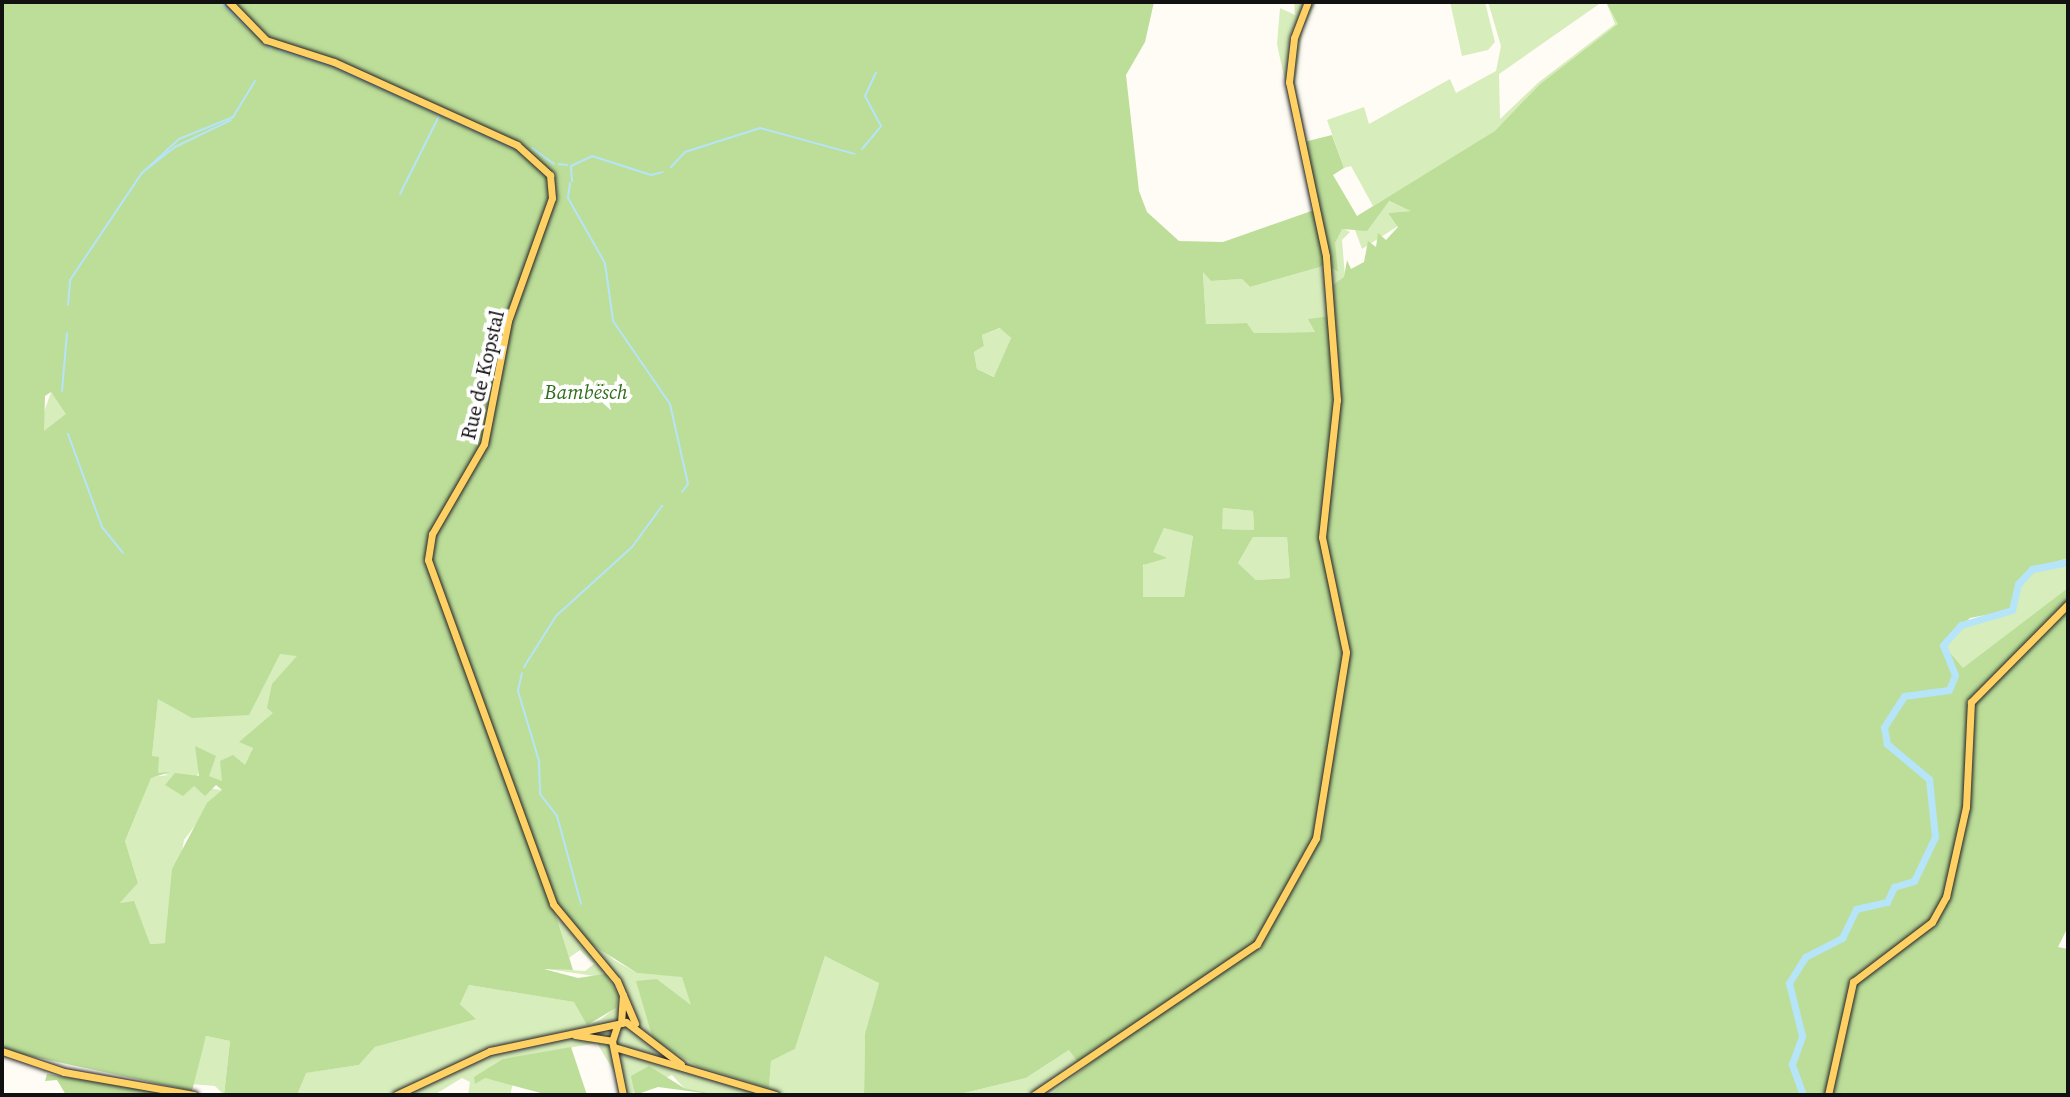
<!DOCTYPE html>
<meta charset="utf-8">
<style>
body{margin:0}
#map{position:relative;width:2070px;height:1097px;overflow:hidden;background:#fffcf5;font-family:"Source Serif 4",serif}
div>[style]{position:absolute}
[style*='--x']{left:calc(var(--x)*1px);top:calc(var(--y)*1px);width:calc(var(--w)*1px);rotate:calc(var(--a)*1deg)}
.green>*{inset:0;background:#d7edbb}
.forest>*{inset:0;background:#bcde99}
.stream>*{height:2px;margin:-1px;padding:0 1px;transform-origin:1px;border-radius:1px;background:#b6e4f9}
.river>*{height:7px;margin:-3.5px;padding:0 3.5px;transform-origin:3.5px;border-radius:3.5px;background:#b6e4f9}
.roads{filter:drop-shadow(0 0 2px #222) drop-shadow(0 0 2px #222)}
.major>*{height:7px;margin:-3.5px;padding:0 3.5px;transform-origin:3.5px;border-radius:3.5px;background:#ffd165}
span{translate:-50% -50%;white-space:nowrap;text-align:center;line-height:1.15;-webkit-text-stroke:8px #fff;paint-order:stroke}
.street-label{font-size:20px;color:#111}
.park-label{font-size:20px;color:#316e1c;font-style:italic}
.frame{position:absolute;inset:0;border:4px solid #111;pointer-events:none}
</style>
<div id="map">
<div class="green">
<i style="clip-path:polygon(1294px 2px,1316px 2px,1303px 29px,1295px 82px,1320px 208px,1313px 211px,1277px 44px,1280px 8px,1295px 15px)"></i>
<i style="clip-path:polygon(1450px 2px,1485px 2px,1495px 42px,1488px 50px,1462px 56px)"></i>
<i style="clip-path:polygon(1488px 2px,1602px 2px,1499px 74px,1500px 119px,1539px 82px,1615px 24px,1606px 2px,1619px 24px,1540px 84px,1495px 132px,1373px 206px,1351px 166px,1344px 168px,1327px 120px,1364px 107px,1369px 124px,1450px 79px,1456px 93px,1496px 71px,1501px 46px)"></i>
<i style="clip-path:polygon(1388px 201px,1412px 211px,1388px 213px,1398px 226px,1362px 249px,1355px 230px)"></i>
<i style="clip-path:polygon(1342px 228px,1350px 232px,1342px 240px,1345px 277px,1331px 316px,1316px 332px,1254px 333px,1247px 323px,1206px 324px,1203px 271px,1211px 281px,1242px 279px,1250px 287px,1327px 265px,1338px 272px,1334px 243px)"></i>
<i style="clip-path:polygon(1001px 328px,1011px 338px,995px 377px,977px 369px,974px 352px,984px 346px,982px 335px)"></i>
<i style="clip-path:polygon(51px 392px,67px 413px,61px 425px,44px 431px,38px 429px)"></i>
<i style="clip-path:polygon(1223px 508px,1253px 511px,1254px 530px,1221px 529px)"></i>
<i style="clip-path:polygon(1164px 528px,1193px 536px,1184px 597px,1143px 597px,1140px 572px)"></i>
<i style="clip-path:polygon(1253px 537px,1287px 537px,1290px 578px,1256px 580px,1238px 563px)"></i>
<i style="clip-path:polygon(2068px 558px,2068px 588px,2040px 615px,1963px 669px,1952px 664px,1943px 645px,1961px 625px,2000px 614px,2014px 604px,2018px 584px,2032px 569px)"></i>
<i style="clip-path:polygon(280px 654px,298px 655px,274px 713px,240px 742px,253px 748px,245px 766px,220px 761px,224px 782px,208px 776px,215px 756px,202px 761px,194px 786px,222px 790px,184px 840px,165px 943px,149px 944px,134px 902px,120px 903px,138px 883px,125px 841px,151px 777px,169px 775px,158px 773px,152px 756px,158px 698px)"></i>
<i style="clip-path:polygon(553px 904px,614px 960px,637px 973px,682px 976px,692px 1006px,657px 979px,638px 985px,645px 1009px,769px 1087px,771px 1061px,795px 1049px,825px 956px,863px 970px,879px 983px,865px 1035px,864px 1095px,718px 1095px,684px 1088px,672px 1075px,628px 1095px,597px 1043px,503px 1059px,485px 1078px,513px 1084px,510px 1095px,468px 1095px,470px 1082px,462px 1078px,434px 1095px,297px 1095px,305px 1073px,359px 1065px,375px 1047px,475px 1018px,460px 1004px,469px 985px,575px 1002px,587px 1024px,600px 1020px,615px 1008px,594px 976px,541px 968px,585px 971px,594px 964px,580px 950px,569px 958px)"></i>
<i style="clip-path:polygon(206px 1036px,230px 1041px,224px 1095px,215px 1086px,191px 1084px)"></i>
<i style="clip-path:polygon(1113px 1047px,1050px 1095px,956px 1095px,1026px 1078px,1069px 1050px)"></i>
</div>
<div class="forest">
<i style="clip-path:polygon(evenodd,2px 2px,1154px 2px,1145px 42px,1126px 75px,1139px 191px,1147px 212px,1179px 241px,1223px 242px,1320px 208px,1304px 142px,1332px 135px,1344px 168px,1333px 175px,1357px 216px,1495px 131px,1540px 84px,1618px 24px,1606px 2px,2068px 2px,2068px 558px,2032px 569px,2018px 584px,2012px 610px,1970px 618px,1943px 645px,1963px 668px,2068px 588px,2068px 927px,2058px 947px,2068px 949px,2068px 1095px,1050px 1095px,1109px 1049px,1078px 1062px,1069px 1050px,1026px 1078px,956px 1095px,864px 1095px,865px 1034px,879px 983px,825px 956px,795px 1049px,771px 1061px,769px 1088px,697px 1066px,653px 1039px,636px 981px,657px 979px,691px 1005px,682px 977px,637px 973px,582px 938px,554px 909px,573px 970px,544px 969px,578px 978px,605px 974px,618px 995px,616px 1008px,587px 1025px,574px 1002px,469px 985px,460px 1004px,476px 1019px,375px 1047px,359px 1065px,306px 1073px,297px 1095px,224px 1095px,230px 1041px,206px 1036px,192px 1091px,2px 1050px,2px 2px,1389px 201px,1411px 211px,1388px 213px,1398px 227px,1386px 240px,1378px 233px,1376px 247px,1368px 241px,1364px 262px,1351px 269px,1347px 260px,1344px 277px,1329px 288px,1331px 316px,1308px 319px,1315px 332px,1254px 333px,1247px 323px,1206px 324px,1203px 272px,1211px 281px,1242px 279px,1250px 287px,1327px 265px,1338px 272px,1335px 243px,1342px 229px,1367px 231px,1389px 201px,2px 2px,1000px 328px,1011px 338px,994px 377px,977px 369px,974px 352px,984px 346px,982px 335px,1000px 328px,2px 2px,51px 392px,66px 414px,44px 431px,45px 396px,51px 392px,2px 2px,1223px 508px,1253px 511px,1254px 530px,1222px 529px,1223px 508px,2px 2px,1164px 528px,1193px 536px,1184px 597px,1143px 597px,1143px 565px,1167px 558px,1153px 552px,1164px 528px,2px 2px,1253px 537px,1287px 537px,1290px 578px,1256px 580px,1238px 563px,1253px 537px,2px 2px,280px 654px,297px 656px,272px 684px,267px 708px,273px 713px,239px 742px,253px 748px,245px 765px,233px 755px,220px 761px,222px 781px,209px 776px,216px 756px,195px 746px,199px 776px,175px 773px,165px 785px,183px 796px,194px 786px,205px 796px,216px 785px,222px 790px,207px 803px,172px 869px,165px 943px,150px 944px,134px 901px,120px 903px,138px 883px,125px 841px,151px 778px,170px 772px,158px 773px,159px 757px,152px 756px,158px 699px,192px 718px,249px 715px,280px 654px)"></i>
<i style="clip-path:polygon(571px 1047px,587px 1095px,548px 1095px,485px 1078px,475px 1084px,474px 1077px,503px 1059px)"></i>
<i style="clip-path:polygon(649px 1066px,684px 1088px,718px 1095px,658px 1087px,635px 1095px,631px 1076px)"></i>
<i style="clip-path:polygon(47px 1074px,164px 1093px,164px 1095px,66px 1095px,57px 1080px,45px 1081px)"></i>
</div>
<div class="stream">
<i style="--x:220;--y:2;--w:70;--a:42.1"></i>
<i style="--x:279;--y:50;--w:55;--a:16.8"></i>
<i style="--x:332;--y:66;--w:204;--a:24.3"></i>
<i style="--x:532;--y:148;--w:27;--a:36"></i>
<i style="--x:862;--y:149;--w:30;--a:-50"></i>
<i style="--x:881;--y:126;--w:34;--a:-118"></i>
<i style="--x:865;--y:96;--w:26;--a:-65"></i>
<i style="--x:559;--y:164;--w:8;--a:7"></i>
<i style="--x:671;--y:167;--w:21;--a:-47"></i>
<i style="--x:685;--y:152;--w:79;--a:-17.7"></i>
<i style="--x:760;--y:128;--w:98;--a:15.3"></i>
<i style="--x:143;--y:172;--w:41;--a:-38"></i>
<i style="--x:175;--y:147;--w:62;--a:-25.7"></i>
<i style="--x:572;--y:181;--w:15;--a:-94"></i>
<i style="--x:571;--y:166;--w:23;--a:-25"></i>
<i style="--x:592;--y:156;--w:62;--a:17.9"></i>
<i style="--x:651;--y:175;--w:12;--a:-14"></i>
<i style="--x:570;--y:183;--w:15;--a:98"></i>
<i style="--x:568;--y:198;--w:75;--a:60.4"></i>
<i style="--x:605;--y:263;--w:59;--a:82.1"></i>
<i style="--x:613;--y:321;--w:101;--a:55.5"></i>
<i style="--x:670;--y:404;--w:82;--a:77.3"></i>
<i style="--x:688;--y:484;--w:10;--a:127"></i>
<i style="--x:400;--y:194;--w:87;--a:-63.4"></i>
<i style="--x:68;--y:305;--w:25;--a:-85"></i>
<i style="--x:70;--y:280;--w:129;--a:-56.1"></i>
<i style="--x:142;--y:173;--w:50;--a:-42.6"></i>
<i style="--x:179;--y:139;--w:58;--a:-22.2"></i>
<i style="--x:233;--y:117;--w:42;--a:-58.6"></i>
<i style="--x:62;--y:391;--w:58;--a:-85.1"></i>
<i style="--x:68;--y:434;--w:99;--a:69.9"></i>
<i style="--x:102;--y:527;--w:33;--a:51"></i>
<i style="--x:524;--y:667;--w:60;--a:-57.9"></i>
<i style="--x:556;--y:616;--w:103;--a:-42.2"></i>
<i style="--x:632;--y:547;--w:51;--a:-53.8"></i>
<i style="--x:522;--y:673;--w:18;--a:103"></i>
<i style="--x:518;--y:691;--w:73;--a:73.3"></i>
<i style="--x:539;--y:761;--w:33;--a:88"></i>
<i style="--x:540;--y:794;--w:28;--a:52"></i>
<i style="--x:557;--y:816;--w:91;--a:74.7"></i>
</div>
<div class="river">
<i style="--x:1803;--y:1095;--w:33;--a:-110"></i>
<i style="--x:1792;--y:1064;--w:30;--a:-70"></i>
<i style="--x:1802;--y:1036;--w:55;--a:-103.8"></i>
<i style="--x:1789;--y:983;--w:31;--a:-58"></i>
<i style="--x:1805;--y:957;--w:42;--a:-27.2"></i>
<i style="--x:1842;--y:938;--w:32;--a:-64"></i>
<i style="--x:1856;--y:909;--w:32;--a:-13"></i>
<i style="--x:1887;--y:902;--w:17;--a:-65"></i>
<i style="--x:1894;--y:887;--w:21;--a:-17"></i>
<i style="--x:1914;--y:881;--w:49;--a:-64.5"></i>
<i style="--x:1935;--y:837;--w:58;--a:-95.9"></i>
<i style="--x:1929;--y:779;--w:55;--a:-140.2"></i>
<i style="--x:1887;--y:744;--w:17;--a:-100"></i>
<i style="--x:1884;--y:727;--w:37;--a:-57"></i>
<i style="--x:1904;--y:696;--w:45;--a:-7.6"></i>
<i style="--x:1949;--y:690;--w:16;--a:-68"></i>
<i style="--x:1955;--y:675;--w:32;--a:-112"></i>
<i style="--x:1943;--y:645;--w:27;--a:-48"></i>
<i style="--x:1961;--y:625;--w:53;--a:-16.4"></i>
<i style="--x:2012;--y:610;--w:27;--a:-77"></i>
<i style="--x:2018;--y:584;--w:21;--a:-47"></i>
<i style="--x:2032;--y:569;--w:37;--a:-11"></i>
</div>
<div class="roads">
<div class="major">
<i style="--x:229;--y:2;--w:53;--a:45.8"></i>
<i style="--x:266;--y:40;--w:71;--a:17.9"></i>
<i style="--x:334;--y:62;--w:201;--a:24.4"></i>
<i style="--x:517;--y:145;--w:45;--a:42.3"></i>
<i style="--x:550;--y:175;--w:23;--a:85"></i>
<i style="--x:552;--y:198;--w:131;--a:109.7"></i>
<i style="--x:508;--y:321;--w:125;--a:101"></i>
<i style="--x:484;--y:444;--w:104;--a:120"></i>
<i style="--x:432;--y:534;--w:26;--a:99"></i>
<i style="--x:428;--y:560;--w:366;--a:70"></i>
<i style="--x:553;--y:904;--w:100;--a:50.3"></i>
<i style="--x:617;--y:981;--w:46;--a:66.8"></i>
<i style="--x:621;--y:1023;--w:28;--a:-86"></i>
<i style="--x:617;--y:1026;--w:16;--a:108"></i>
<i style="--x:612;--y:1041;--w:55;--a:78.5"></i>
<i style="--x:575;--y:1035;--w:37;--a:9"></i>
<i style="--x:614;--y:1047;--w:169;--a:16.5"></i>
<i style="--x:2;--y:1051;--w:65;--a:18.7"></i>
<i style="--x:64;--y:1072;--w:132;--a:10"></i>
<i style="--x:396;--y:1095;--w:104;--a:-25.1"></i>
<i style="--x:490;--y:1051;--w:139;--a:-12"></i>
<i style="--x:626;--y:1022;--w:69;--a:37.4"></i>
<i style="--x:1034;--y:1095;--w:269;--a:-34.1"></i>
<i style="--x:1257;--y:944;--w:121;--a:-60.9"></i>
<i style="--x:1316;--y:838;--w:188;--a:-80.8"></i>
<i style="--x:1346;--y:652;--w:117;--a:-101.8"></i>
<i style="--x:1322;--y:537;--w:138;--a:-83.8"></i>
<i style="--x:1337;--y:400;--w:144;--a:-94.4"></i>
<i style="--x:1326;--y:256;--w:178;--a:-102"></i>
<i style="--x:1289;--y:82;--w:44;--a:-83.5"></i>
<i style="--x:1294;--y:38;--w:39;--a:-69"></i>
<i style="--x:1828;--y:1095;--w:116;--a:-77.5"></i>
<i style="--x:1853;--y:982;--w:99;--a:-37.2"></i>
<i style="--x:1932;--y:922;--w:29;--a:-61"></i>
<i style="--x:1946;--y:897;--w:92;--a:-77.5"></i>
<i style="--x:1966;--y:807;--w:105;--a:-87.3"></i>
<i style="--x:1971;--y:702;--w:138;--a:-45.3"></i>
</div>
</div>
<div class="street-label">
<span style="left:483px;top:375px;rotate:-77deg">Rue de Kopstal</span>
</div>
<div class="park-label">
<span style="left:586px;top:392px">Bambësch</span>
</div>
<div class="frame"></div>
</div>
